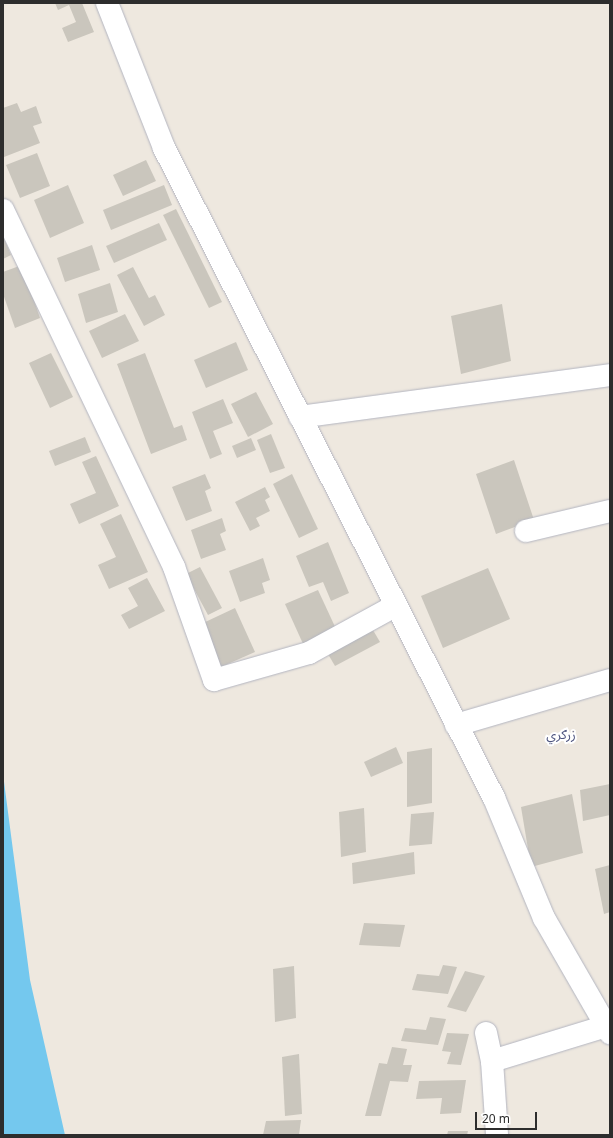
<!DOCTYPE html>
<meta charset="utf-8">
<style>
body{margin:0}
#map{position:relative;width:613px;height:1138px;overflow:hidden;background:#eee8df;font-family:"Noto Sans","Noto Sans Arabic",sans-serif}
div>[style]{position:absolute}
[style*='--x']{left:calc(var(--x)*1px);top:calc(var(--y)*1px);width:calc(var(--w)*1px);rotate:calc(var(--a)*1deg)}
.water>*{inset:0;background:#74c8ee}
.building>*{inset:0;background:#cac6bd}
.roads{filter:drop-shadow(0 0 1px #b3b5c0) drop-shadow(0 0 1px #b3b5c0)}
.minor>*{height:22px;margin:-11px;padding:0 11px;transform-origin:11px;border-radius:11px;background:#fff}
span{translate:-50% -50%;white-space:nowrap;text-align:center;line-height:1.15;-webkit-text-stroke:4px #fff;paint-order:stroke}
.quarter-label{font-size:13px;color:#4c537e}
.frame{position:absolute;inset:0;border:4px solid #2d2d2d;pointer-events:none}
.scale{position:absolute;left:475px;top:1112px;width:62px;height:18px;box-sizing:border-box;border:2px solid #2d2d2d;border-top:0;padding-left:5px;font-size:12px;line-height:14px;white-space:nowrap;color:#2d2d2d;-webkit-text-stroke:3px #fff;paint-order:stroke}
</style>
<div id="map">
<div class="water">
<i style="clip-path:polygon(3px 774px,30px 980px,65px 1135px,3px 1135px)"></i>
</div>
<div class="building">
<i style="clip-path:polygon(55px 3px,82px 3px,94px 32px,68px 42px,62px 28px,76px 22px,69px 5px,58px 10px)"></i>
<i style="clip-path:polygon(17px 103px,21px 112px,36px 106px,42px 123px,33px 126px,40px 143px,4px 157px,3px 108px)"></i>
<i style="clip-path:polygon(37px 153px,50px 186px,20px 198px,6px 165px)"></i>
<i style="clip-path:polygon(146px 160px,156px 181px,123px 196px,113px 175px)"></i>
<i style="clip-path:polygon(68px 185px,84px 223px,50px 238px,34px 200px)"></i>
<i style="clip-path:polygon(164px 185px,172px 205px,111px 230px,103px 210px)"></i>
<i style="clip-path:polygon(176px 209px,222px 302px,209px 308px,163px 215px)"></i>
<i style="clip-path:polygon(159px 223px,167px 240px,114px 263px,106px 246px)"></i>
<i style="clip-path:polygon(3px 236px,11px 255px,3px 259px)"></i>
<i style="clip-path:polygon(92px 245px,100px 270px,65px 282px,57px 258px)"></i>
<i style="clip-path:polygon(22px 265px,40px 318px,15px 328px,3px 294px,3px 272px)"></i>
<i style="clip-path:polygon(133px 267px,149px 298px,155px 295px,165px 315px,144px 326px,117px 275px)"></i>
<i style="clip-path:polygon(110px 283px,118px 312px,86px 323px,78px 294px)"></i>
<i style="clip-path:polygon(502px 304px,511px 361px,461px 374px,451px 316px)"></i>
<i style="clip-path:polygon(125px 314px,139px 341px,102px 358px,89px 331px)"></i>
<i style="clip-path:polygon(236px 342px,248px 370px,206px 388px,194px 360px)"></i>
<i style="clip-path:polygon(51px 353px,73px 397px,50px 408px,29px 363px)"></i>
<i style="clip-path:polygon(145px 353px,174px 428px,182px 425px,187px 440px,151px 454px,117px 364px)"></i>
<i style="clip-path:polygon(256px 392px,273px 424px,248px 437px,231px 404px)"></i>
<i style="clip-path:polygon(223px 399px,233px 423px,213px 431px,222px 454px,210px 459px,192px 412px)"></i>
<i style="clip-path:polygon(271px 434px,285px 468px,270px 473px,257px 440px)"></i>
<i style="clip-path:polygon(85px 437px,91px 452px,55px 466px,49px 451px)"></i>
<i style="clip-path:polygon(251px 438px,256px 450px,237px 458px,232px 446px)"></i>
<i style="clip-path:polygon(96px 456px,119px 506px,79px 524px,70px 504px,96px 493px,82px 462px)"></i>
<i style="clip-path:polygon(514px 460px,534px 520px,496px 534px,476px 474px)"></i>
<i style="clip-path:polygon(205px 474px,211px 488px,205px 491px,212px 511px,186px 521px,172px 487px)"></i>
<i style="clip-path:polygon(292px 474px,318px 529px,299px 538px,273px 484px)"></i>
<i style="clip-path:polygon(265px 487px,270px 497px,265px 500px,270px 511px,256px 518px,260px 526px,250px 531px,235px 502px)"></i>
<i style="clip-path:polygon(121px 514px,148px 572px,109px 589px,98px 565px,116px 557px,100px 524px)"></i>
<i style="clip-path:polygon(222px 518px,226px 531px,220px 534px,226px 550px,201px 559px,191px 530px)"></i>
<i style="clip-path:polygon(328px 542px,349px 593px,331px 601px,323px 582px,309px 587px,296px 556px)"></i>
<i style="clip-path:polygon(263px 558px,270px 580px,262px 583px,265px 593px,240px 602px,229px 571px)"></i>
<i style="clip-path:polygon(200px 567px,222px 608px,208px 615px,186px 574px)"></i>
<i style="clip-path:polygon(488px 568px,510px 619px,443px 648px,421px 596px)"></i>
<i style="clip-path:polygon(147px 578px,165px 611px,129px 629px,121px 615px,138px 606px,128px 588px)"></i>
<i style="clip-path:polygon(318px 590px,337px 631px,304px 646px,285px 604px)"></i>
<i style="clip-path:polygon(235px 608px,255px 652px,221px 667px,201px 624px)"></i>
<i style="clip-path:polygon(370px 625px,380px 642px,335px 666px,325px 649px)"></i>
<i style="clip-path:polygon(396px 747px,403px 763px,371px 777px,364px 762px)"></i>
<i style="clip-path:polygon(432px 748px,432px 803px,407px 807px,407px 752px)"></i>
<i style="clip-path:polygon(610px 784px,610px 815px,583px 821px,580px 790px)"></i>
<i style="clip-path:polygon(572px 794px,583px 853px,531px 867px,521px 807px)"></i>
<i style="clip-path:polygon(364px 808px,366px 852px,341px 857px,339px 812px)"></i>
<i style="clip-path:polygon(434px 812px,432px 844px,409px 846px,411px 814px)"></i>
<i style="clip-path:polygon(414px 852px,415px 874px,353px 884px,352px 863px)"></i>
<i style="clip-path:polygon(610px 865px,610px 912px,604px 914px,595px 869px)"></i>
<i style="clip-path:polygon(364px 923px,405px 925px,400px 947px,359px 945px)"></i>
<i style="clip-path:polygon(443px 965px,457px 967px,448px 994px,412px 990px,417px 974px,439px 976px)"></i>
<i style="clip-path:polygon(294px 966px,296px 1018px,275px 1022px,273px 969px)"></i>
<i style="clip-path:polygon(465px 971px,485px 976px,466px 1012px,447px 1007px)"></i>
<i style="clip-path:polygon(430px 1017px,446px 1019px,438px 1045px,401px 1041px,405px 1028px,426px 1030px)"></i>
<i style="clip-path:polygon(447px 1033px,469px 1034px,461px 1065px,447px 1064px,451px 1052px,442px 1051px)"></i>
<i style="clip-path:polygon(392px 1047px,407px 1049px,403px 1065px,412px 1065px,408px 1082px,390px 1081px,381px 1116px,365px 1116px,379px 1063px,387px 1064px)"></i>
<i style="clip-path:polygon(299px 1054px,302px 1114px,285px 1116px,282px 1057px)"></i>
<i style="clip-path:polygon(466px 1080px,461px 1113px,440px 1114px,442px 1098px,416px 1099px,419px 1081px)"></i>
<i style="clip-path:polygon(301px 1120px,299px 1135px,263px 1135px,266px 1121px)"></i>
<i style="clip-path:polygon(448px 1131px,468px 1131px,467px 1135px,447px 1135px)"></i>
</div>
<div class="roads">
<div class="minor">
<i style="--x:107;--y:3;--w:156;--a:68.5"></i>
<i style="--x:164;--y:148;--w:729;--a:63.08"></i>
<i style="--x:494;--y:798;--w:130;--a:67.4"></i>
<i style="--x:544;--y:918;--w:133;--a:60.1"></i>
<i style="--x:3;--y:210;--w:396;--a:64.4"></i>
<i style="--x:174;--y:567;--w:120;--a:70.5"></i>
<i style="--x:214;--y:680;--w:99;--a:-15.9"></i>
<i style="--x:309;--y:653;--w:98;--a:-28.7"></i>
<i style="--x:300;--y:417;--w:313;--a:-7.7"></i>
<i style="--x:526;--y:531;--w:86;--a:-13.4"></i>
<i style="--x:456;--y:725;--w:160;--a:-16.3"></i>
<i style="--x:486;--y:1033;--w:29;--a:78"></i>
<i style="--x:492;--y:1061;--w:74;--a:86.1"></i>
<i style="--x:492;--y:1061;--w:123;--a:-17"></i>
</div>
</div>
<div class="quarter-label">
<span style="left:561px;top:734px">زرګري</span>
</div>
<div class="frame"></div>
<div class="scale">20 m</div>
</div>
